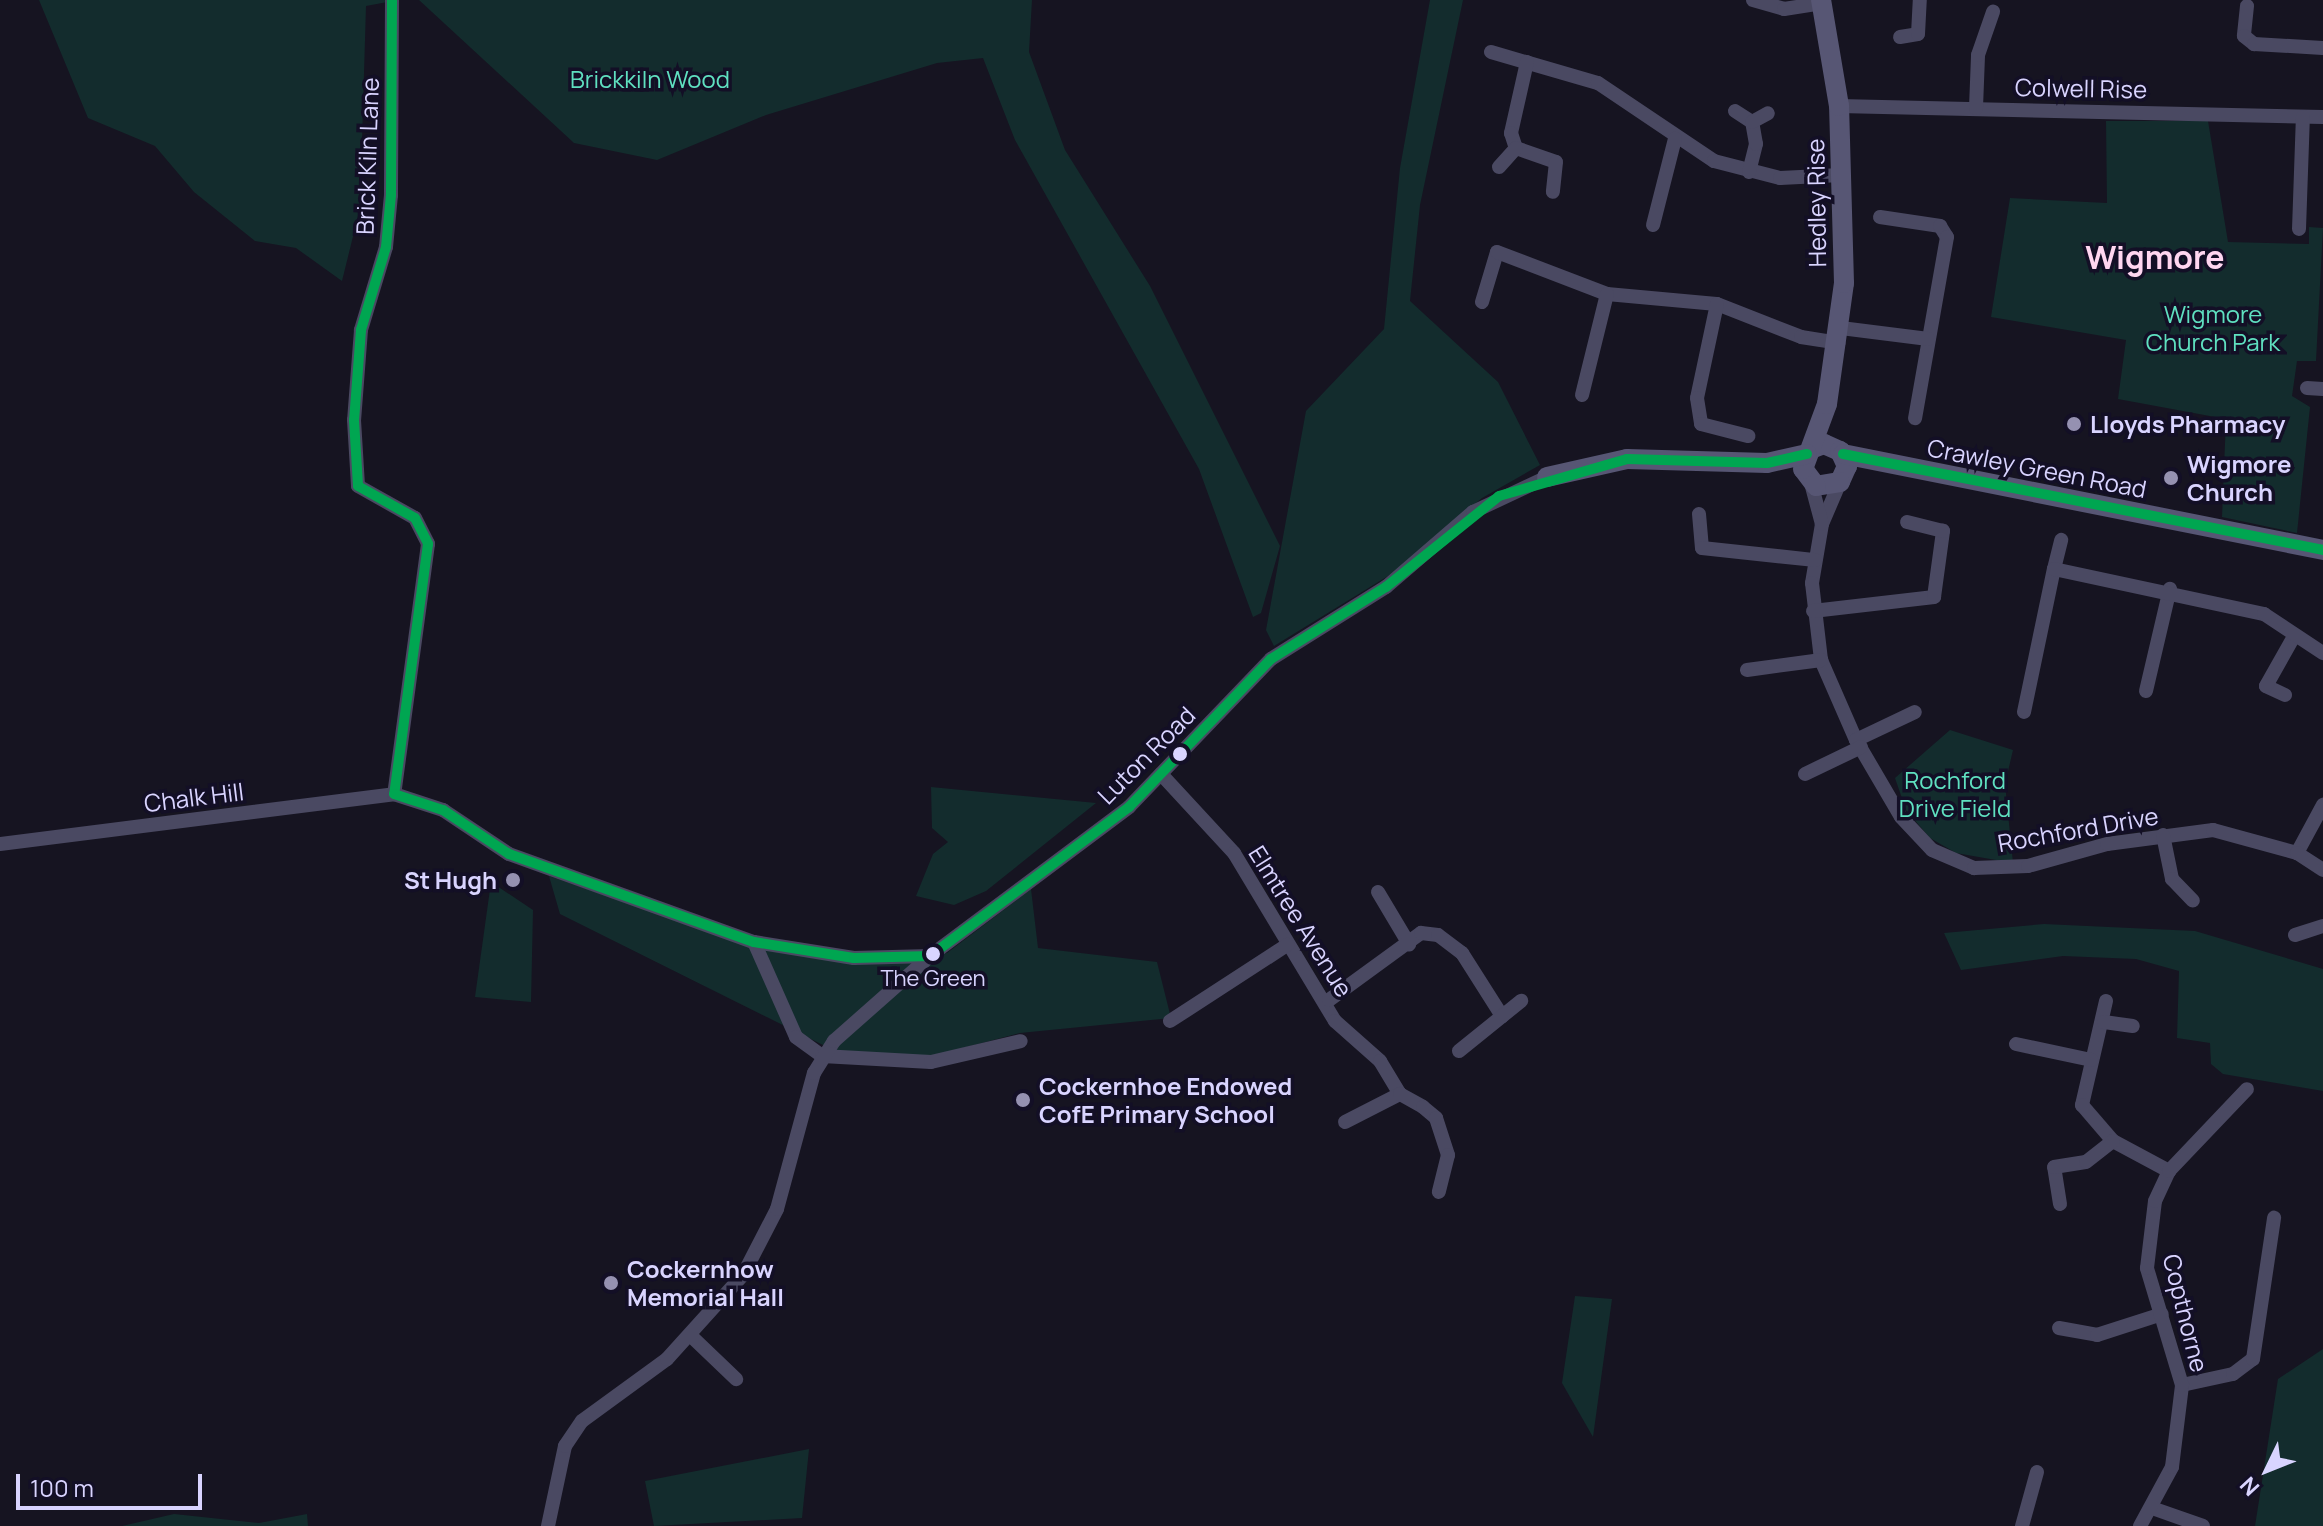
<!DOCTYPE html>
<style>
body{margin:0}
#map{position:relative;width:2323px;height:1526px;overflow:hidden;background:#161421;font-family:Manrope,sans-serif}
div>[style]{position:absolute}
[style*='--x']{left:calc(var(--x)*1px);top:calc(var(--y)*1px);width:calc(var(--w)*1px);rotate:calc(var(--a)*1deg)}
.green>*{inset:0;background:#132c2d}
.street>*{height:14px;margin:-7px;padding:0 7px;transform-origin:7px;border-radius:7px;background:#4a4962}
.secondary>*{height:20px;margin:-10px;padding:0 10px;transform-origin:10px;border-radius:10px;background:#575674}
.bus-1>*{height:10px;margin:-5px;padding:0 5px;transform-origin:5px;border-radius:5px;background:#00a651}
.dots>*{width:22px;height:22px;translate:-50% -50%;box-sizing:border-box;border:4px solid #130f26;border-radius:50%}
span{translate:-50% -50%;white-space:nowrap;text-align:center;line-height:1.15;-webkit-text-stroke:7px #130f26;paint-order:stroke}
.bus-label{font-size:22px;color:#d9d4ff}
.park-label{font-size:24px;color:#5fe0c0}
.street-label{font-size:24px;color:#d9d4ff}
.poi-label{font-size:24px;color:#d9d4ff;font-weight:700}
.left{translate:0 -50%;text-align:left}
.right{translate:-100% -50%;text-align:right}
.district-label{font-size:32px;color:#ffd6f0;font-weight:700}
.north{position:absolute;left:2227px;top:1430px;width:80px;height:80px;-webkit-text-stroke:6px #130f26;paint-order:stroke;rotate:227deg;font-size:22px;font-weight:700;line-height:32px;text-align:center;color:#d9d4ff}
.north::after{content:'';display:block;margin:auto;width:28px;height:36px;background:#d9d4ff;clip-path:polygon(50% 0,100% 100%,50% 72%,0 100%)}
.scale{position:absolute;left:16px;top:1474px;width:186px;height:36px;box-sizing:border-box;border:4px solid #d9d4ff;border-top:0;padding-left:10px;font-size:24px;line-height:28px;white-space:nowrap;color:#d9d4ff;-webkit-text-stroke:6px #130f26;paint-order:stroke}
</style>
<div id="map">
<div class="green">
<i style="clip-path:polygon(39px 0,398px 0,366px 6px,360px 208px,342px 281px,296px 248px,255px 241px,194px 192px,155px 146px,88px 118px)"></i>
<i style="clip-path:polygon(419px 0,1032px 0,1029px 52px,1065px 150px,1150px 286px,1280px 546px,1261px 613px,1253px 617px,1199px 469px,1015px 140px,983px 58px,937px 63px,766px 115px,657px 160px,574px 143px)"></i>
<i style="clip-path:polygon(1430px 0,1463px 0,1420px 205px,1410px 301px,1498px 382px,1540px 465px,1482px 498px,1388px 576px,1274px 646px,1266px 630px,1306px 411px,1384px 329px,1400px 168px)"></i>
<i style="clip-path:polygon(2106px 121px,2208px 121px,2228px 242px,2309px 244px,2309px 227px,2323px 228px,2316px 361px,2297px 361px,2292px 396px,2310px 407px,2297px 533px,2222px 517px,2226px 419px,2118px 399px,2126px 340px,1991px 317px,2010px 198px,2107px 203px)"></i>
<i style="clip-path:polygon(1950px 730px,2013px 750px,2005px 784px,2013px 863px,1956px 853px,1930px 838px,1906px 810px,1895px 778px)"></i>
<i style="clip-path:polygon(931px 787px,1096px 803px,986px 891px,954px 905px,916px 896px,933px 854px,948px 842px,932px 828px)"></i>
<i style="clip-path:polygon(549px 876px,735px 940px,865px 964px,947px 953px,1031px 889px,1038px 948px,1157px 962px,1171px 1018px,1020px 1033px,929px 1057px,835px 1051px,560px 914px)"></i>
<i style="clip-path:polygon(491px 882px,533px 910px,531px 1002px,475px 997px)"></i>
<i style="clip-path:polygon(2044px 924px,2195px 931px,2323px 969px,2323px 1091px,2223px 1074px,2211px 1064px,2210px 1043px,2177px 1038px,2179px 971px,2136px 959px,2063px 956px,1961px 970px,1944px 933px)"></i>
<i style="clip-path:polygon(1575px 1296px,1612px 1299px,1593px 1437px,1562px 1383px)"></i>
<i style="clip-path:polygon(2323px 1349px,2323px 1526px,2255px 1526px,2278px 1379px)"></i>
<i style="clip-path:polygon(809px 1449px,802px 1518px,654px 1526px,645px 1481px)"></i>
<i style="clip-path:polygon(174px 1514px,259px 1523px,307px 1514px,308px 1526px,122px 1526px)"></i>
</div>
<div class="street">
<i style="--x:392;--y:0;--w:195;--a:90.3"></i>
<i style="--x:391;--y:195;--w:52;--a:95.5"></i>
<i style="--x:386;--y:247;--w:87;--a:106.8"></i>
<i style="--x:361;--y:330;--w:90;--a:94.4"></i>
<i style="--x:354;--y:420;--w:66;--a:86.5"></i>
<i style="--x:358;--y:486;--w:65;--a:29.3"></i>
<i style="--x:415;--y:518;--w:29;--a:63"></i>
<i style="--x:428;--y:544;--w:252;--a:97.7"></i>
<i style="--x:1753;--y:0;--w:32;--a:16"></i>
<i style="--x:1784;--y:9;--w:37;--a:-9"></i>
<i style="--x:2247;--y:6;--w:30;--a:96"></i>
<i style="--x:2244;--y:36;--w:13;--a:39"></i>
<i style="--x:2254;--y:44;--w:69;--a:3.3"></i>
<i style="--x:1900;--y:37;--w:18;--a:-9"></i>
<i style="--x:1918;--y:34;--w:34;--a:-87"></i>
<i style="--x:1491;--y:52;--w:111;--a:16.2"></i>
<i style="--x:1598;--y:83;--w:140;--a:33.9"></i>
<i style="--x:1714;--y:161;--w:68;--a:14.4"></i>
<i style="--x:1780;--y:178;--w:61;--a:-2.8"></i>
<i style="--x:1527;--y:62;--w:73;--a:102.7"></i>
<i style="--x:1511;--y:133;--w:16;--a:72"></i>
<i style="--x:1516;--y:148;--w:42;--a:19.3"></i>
<i style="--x:1556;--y:162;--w:30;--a:96"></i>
<i style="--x:1839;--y:106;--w:484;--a:1.3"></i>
<i style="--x:1976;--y:108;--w:53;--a:-87.8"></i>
<i style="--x:1978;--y:55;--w:46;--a:-70.8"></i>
<i style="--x:1735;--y:111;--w:20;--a:33"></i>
<i style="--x:1499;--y:167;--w:25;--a:-48"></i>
<i style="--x:1749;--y:172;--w:29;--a:-76"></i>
<i style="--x:1756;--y:144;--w:22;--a:-100"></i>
<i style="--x:1752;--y:122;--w:18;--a:-29"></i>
<i style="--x:1880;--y:217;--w:61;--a:8.5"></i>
<i style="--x:1940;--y:226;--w:13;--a:58"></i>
<i style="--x:1947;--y:237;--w:184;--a:100"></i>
<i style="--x:1653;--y:225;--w:89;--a:-75.7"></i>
<i style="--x:2299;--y:229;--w:112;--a:-88"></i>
<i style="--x:1482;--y:302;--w:52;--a:-73.3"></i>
<i style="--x:1497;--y:252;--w:118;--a:20.9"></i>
<i style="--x:1607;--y:294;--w:110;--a:5.2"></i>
<i style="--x:1717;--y:304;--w:90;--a:21.4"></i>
<i style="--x:1801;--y:337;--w:38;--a:9"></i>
<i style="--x:1717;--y:304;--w:96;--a:102"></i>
<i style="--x:1697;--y:398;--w:26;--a:81"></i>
<i style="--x:1701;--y:424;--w:49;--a:14.3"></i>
<i style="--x:1841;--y:328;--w:88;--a:7.2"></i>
<i style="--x:2307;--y:388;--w:16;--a:4"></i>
<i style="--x:1582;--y:395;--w:104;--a:-76.1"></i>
<i style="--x:1840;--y:482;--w:46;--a:113.2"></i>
<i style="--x:1822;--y:524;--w:60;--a:99.6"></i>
<i style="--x:1812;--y:583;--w:78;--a:83.3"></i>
<i style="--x:1821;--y:660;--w:87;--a:66.4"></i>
<i style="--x:1856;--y:740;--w:89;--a:59.7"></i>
<i style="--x:1901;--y:817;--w:45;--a:46.8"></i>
<i style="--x:1932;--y:850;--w:46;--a:23.2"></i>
<i style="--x:1974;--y:868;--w:54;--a:-2.1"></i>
<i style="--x:2028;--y:866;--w:82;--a:-15.6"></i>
<i style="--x:2107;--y:844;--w:107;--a:-7.5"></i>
<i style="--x:2213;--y:830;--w:87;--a:15.3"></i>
<i style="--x:1811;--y:483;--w:42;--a:75"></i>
<i style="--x:1699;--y:514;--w:34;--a:85"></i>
<i style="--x:1702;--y:548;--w:114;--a:6.1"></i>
<i style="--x:2054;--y:569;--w:30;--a:-76"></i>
<i style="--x:1813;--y:611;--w:122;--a:-6.6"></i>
<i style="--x:1934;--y:597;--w:67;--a:-82.2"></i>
<i style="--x:1943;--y:531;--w:37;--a:-166"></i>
<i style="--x:1747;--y:670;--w:75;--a:-7.7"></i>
<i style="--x:2146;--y:691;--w:105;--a:-76.8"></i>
<i style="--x:2285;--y:695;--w:21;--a:-155"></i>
<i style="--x:2266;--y:686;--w:55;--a:-60.6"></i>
<i style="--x:2024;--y:712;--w:146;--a:-78.2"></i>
<i style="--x:2054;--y:569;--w:215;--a:12.1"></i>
<i style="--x:2264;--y:614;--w:71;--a:33.5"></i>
<i style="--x:1856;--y:740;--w:65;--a:-25.4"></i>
<i style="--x:1161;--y:774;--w:108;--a:47.3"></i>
<i style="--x:1234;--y:853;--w:196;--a:59"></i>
<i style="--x:1335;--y:1021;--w:60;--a:41.6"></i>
<i style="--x:1380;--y:1061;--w:39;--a:59"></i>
<i style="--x:1805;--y:774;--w:62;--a:-25.7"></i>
<i style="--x:2163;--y:835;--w:45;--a:78.4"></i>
<i style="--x:2172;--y:879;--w:30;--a:46"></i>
<i style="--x:0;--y:844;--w:397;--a:-7.2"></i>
<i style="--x:394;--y:794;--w:52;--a:18.1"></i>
<i style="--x:443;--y:810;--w:79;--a:33.7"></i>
<i style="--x:509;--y:854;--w:260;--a:19.8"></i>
<i style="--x:754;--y:942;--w:101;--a:9.1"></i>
<i style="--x:854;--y:958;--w:76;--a:-1.5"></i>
<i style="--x:2297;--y:853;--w:55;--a:-61.6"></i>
<i style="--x:2297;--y:853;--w:31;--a:33"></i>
<i style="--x:1378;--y:892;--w:61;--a:59.2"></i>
<i style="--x:2295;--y:935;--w:29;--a:-18"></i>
<i style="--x:754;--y:942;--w:104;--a:66.1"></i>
<i style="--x:796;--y:1037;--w:32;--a:36"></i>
<i style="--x:822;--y:1056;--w:109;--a:3.2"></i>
<i style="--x:931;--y:1062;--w:92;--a:-13.1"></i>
<i style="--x:1329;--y:1000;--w:114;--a:-36.1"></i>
<i style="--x:1421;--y:933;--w:17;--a:7"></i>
<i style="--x:1438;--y:935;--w:30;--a:37"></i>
<i style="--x:1462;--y:953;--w:75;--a:57.6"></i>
<i style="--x:2106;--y:1001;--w:107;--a:103"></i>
<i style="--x:2082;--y:1105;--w:48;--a:49.3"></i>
<i style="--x:2113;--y:1141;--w:64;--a:28.2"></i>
<i style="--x:1170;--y:1021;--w:140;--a:-33"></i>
<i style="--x:2104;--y:1022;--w:29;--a:8"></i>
<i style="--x:2016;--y:1044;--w:77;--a:12"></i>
<i style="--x:1459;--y:1051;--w:80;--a:-38.9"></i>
<i style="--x:1345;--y:1122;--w:62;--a:-27"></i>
<i style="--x:1400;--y:1094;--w:26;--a:29"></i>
<i style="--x:1423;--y:1107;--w:17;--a:40"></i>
<i style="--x:1436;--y:1118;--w:39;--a:72"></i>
<i style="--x:1448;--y:1155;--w:38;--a:104"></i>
<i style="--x:2060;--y:1204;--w:37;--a:-99"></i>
<i style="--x:2054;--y:1167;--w:32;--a:-9"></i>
<i style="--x:2086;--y:1162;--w:34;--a:-38"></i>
<i style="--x:2059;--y:1328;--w:39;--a:10"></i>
<i style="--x:2097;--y:1335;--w:68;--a:-17.9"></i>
<i style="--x:690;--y:1335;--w:64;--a:43.7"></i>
<i style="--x:2182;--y:1385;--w:52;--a:-12.2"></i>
<i style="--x:2233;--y:1374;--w:25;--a:-37"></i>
<i style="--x:2253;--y:1359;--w:143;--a:-81.5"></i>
<i style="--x:2152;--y:1508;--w:54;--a:19.4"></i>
<i style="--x:548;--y:1526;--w:82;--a:-78"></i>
<i style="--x:565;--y:1446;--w:30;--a:-56"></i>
<i style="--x:582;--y:1421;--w:105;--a:-36.1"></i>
<i style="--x:667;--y:1359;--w:113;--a:-47.9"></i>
<i style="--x:743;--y:1275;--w:74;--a:-62.7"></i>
<i style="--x:777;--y:1209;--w:141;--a:-74.8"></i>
<i style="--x:814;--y:1073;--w:38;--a:-58"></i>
<i style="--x:834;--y:1041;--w:128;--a:-41.5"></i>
<i style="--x:930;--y:956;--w:249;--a:-36.8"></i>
<i style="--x:1129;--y:807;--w:205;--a:-46.2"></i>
<i style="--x:1271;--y:659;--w:136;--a:-32.1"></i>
<i style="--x:1386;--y:587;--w:115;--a:-40.8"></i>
<i style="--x:1473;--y:512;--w:82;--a:-25.3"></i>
<i style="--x:2022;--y:1526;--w:56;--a:-74.5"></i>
<i style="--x:2140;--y:1526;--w:67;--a:-61.5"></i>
<i style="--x:2172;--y:1467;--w:83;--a:-83"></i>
<i style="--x:2182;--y:1385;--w:122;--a:-106.7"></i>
<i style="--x:2147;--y:1268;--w:67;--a:-83.2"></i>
<i style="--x:2155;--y:1201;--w:33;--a:-65"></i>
<i style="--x:2169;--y:1171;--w:113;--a:-46.4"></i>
</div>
<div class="secondary">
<i style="--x:1811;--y:449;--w:14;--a:-21"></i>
<i style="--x:1824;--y:444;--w:17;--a:24"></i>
<i style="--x:1840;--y:451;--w:17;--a:65"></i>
<i style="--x:1847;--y:466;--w:17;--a:114"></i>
<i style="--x:1840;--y:482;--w:24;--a:171"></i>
<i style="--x:1816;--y:486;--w:21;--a:-127"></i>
<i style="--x:1803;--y:469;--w:69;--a:-69.7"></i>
<i style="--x:1827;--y:404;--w:122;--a:-82"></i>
<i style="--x:1844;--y:283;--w:177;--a:-91.6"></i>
<i style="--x:1839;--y:106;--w:108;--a:-99.6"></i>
<i style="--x:1843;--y:454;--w:490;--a:11.3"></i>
<i style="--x:1547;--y:477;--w:82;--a:-12.7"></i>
<i style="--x:1627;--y:459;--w:140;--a:1.6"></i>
<i style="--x:1767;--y:463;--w:41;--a:-12.7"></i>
</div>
<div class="bus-1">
<i style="--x:392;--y:0;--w:195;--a:90.3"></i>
<i style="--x:391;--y:195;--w:52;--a:95.5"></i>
<i style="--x:386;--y:247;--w:87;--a:106.8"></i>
<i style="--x:361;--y:330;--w:90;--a:94.4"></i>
<i style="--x:354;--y:420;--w:66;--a:86.5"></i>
<i style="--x:358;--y:486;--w:65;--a:29.3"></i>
<i style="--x:415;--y:518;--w:29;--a:63"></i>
<i style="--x:428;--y:544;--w:252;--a:97.7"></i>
<i style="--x:394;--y:794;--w:52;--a:18.1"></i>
<i style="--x:443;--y:810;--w:79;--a:33.7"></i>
<i style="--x:509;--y:854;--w:260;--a:19.8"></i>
<i style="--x:754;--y:942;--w:101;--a:9.1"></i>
<i style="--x:854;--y:958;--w:76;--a:-1.5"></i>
<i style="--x:930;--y:956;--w:249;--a:-36.8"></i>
<i style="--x:1129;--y:807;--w:205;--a:-46.2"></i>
<i style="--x:1271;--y:659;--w:136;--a:-32.1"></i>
<i style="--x:1386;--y:587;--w:145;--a:-38.8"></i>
<i style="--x:1499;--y:496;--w:133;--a:-16.1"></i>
<i style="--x:1627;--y:459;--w:140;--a:1.6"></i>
<i style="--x:1767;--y:463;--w:41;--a:-12.7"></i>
<i style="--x:1843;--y:454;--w:490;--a:11.3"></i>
</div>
<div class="dots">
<i style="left:2074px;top:424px;background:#9591b1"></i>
<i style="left:2171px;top:478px;background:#9591b1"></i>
<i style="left:1180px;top:754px;background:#d9d4ff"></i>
<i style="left:513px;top:880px;background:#9591b1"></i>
<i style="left:933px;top:954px;background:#d9d4ff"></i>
<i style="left:1023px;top:1100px;background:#9591b1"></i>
<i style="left:611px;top:1283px;background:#9591b1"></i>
</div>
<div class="bus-label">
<span style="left:933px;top:979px">The Green</span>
</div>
<div class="park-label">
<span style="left:650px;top:79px">Brickkiln Wood</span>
<span style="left:2213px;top:328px">Wigmore<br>Church Park</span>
<span style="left:1955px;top:794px">Rochford<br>Drive Field</span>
</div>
<div class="street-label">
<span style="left:2081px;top:88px;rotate:1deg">Colwell Rise</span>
<span style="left:367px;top:156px;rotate:-88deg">Brick Kiln Lane</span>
<span style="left:1816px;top:203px;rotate:-91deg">Hedley Rise</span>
<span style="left:2037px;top:468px;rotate:11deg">Crawley Green Road</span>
<span style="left:1146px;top:755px;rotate:-45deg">Luton Road</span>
<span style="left:194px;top:797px;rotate:-7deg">Chalk Hill</span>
<span style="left:2078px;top:829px;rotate:-10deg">Rochford Drive</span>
<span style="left:1301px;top:921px;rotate:58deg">Elmtree Avenue</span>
<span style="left:2186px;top:1313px;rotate:76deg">Copthorne</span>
</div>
<div class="poi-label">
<span class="left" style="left:2090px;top:424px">Lloyds Pharmacy</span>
<span class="left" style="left:2187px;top:478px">Wigmore<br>Church</span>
<span class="right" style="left:497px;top:880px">St Hugh</span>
<span class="left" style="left:1039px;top:1100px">Cockernhoe Endowed<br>CofE Primary School</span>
<span class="left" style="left:627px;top:1283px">Cockernhow<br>Memorial Hall</span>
</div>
<div class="district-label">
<span style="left:2155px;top:257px">Wigmore</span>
</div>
<div class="north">N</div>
<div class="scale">100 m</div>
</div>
